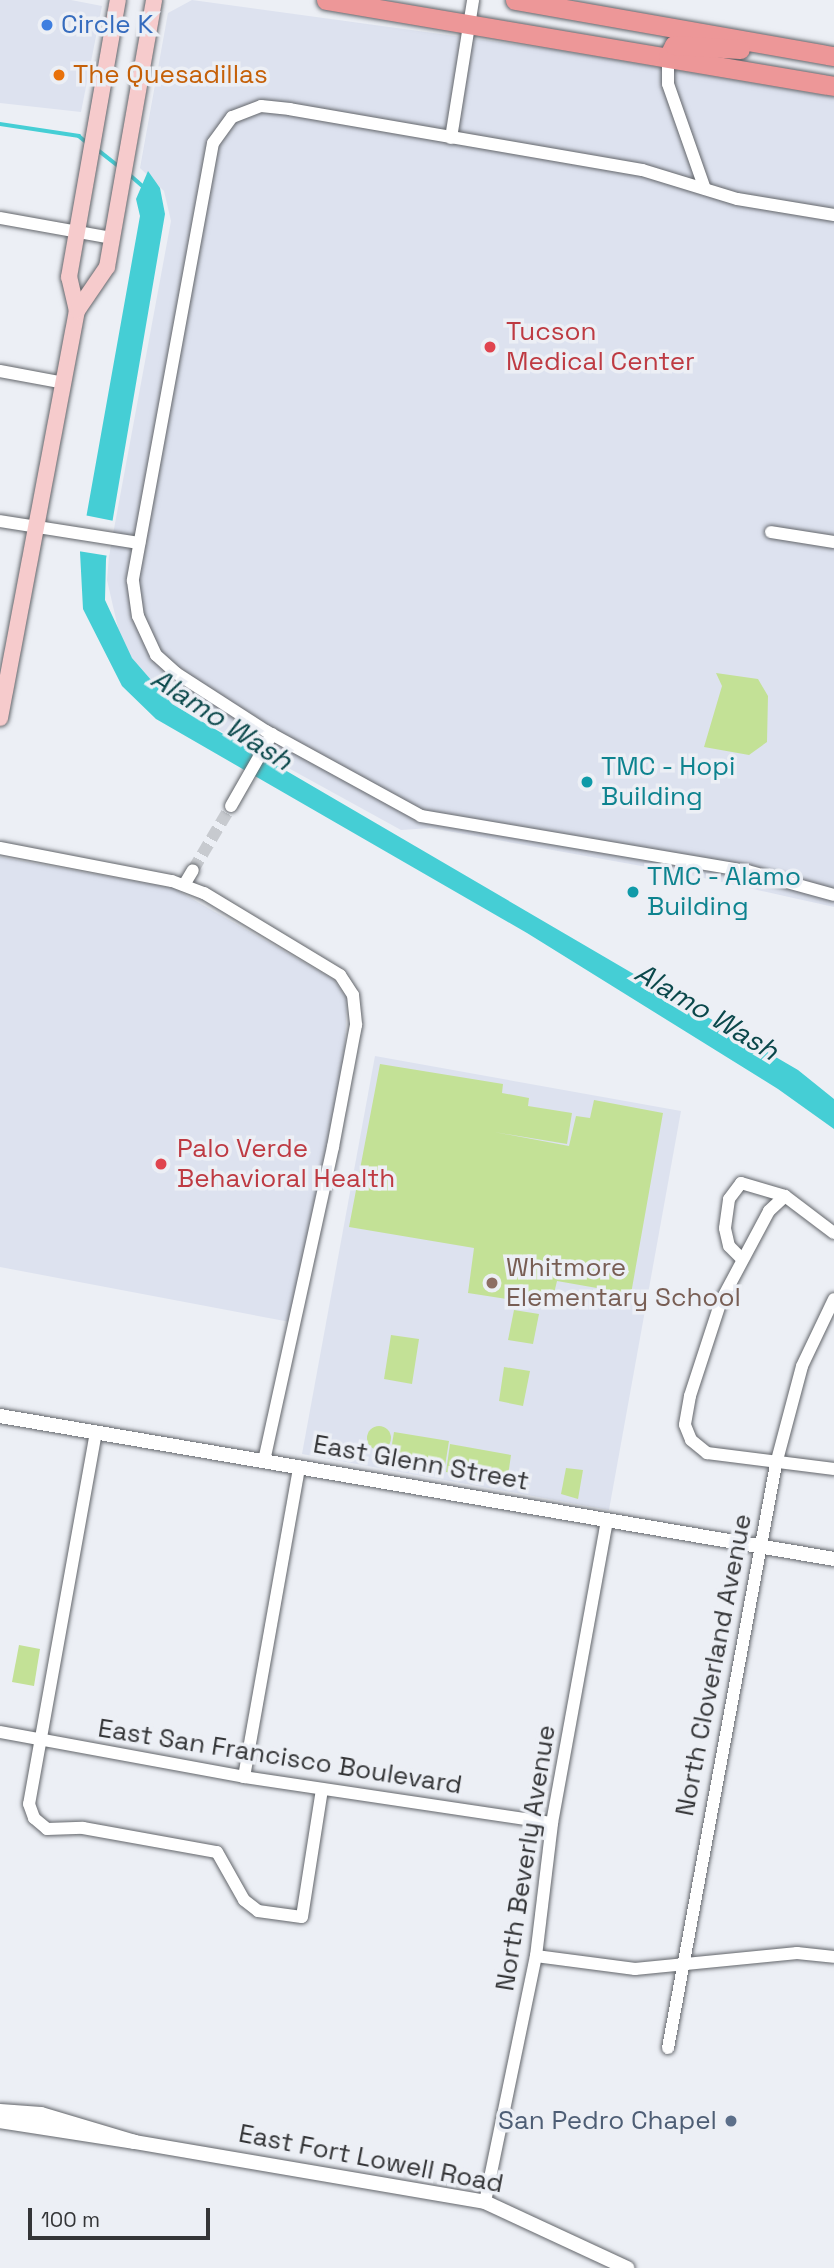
<!DOCTYPE html>
<style>
body{margin:0}
#map{position:relative;width:834px;height:2268px;overflow:hidden;background:#eceff5;font-family:"Space Grotesk",sans-serif}
div>[style]{position:absolute}
[style*='--x']{left:calc(var(--x)*1px);top:calc(var(--y)*1px);width:calc(var(--w)*1px);rotate:calc(var(--a)*1deg)}
.built>*{inset:0;background:#dde2ef}
.green>*{inset:0;background:#c3e196}
.round{border-radius:50%}
.water>*{inset:0;background:#45ced5}
.pier>*{inset:0;background:#eceff5}
.stream>*{height:3.5px;margin:-1.75px;padding:0 1.75px;transform-origin:1.75px;border-radius:1.75px;background:#45ced5}
.minor-tunnel>*{height:12px;margin-top:-6px;transform-origin:0;background:repeating-linear-gradient(90deg,#c7cacf 0 12px,transparent 0 18px)}
.roads{filter:drop-shadow(0 0 2px #63666b) drop-shadow(0 0 2px #63666b)}
.minor>*{height:12px;margin:-6px;padding:0 6px;transform-origin:6px;border-radius:6px;background:#fff}
.tertiary>*{height:14px;margin:-7px;padding:0 7px;transform-origin:7px;border-radius:7px;background:#fff}
.secondary>*{height:16px;margin:-8px;padding:0 8px;transform-origin:8px;border-radius:8px;background:#f6cbcc}
.primary>*{height:19px;margin:-9.5px;padding:0 9.5px;transform-origin:9.5px;border-radius:9.5px;background:#ed9798}
.dots>*{width:19px;height:19px;translate:-50% -50%;box-sizing:border-box;border:4px solid #eceff5;border-radius:50%}
span{translate:-50% -50%;white-space:nowrap;text-align:center;line-height:1.15;-webkit-text-stroke:7px #eceff5;paint-order:stroke}
.shop-label{font-size:26px;color:#366cbe}
.left{translate:0 -50%;text-align:left}
.food-label{font-size:26px;color:#c56008}
.health-label{font-size:26px;color:#be3a42}
.culture-label{font-size:26px;color:#0d838f}
.education-label{font-size:26px;color:#785e54}
.street-label{font-size:26px;color:#343537}
.service-label{font-size:26px;color:#4e5e75}
.right{translate:-100% -50%;text-align:right}
.water-label{font-size:28px;color:#0b484b;font-style:italic}
.scale{position:absolute;left:28px;top:2208px;width:182px;height:32px;box-sizing:border-box;border:4px solid #343537;border-top:0;padding-left:9px;font-size:21px;line-height:24px;white-space:nowrap;color:#343537;-webkit-text-stroke:5px #eceff5;paint-order:stroke}
</style>
<div id="map">
<div class="built">
<i style="clip-path:polygon(0 0,71px 0,102px 6px,81px 112px,0 103px)"></i>
<i style="clip-path:polygon(192px 0,551px 49px,834px 97px,834px 907px,686px 874px,431px 828px,401px 830px,172px 704px,132px 658px,121px 641px,107px 580px,109px 556px,171px 221px,164px 191px,140px 168px,168px 13px)"></i>
<i style="clip-path:polygon(0 857px,173px 888px,333px 979px,347px 998px,344px 1061px,290px 1322px,0 1267px)"></i>
<i style="clip-path:polygon(375px 1056px,681px 1111px,609px 1510px,302px 1454px)"></i>
</div>
<div class="green">
<i style="clip-path:polygon(716px 673px,758px 679px,768px 696px,767px 742px,749px 755px,704px 747px,722px 686px)"></i>
<i style="clip-path:polygon(380px 1064px,503px 1084px,502px 1093px,529px 1098px,528px 1106px,572px 1113px,567px 1144px,494px 1132px,569px 1146px,576px 1116px,590px 1118px,594px 1100px,663px 1113px,631px 1294px,557px 1281px,551px 1306px,468px 1293px,474px 1248px,349px 1227px)"></i>
<i style="clip-path:polygon(514px 1310px,539px 1314px,533px 1344px,508px 1340px)"></i>
<i style="clip-path:polygon(391px 1335px,419px 1339px,412px 1384px,384px 1379px)"></i>
<i style="clip-path:polygon(504px 1367px,530px 1371px,523px 1406px,499px 1401px)"></i>
<i class="round" style="left:367px;top:1426px;width:24px;height:24px"></i>
<i style="clip-path:polygon(394px 1432px,449px 1441px,445px 1466px,390px 1456px)"></i>
<i style="clip-path:polygon(450px 1444px,511px 1455px,507px 1483px,446px 1472px)"></i>
<i style="clip-path:polygon(566px 1468px,583px 1470px,578px 1499px,561px 1494px)"></i>
<i style="clip-path:polygon(19px 1645px,40px 1649px,34px 1686px,12px 1682px)"></i>
</div>
<div class="water">
<i style="clip-path:polygon(148px 171px,160px 188px,165px 214px,106px 559px,105px 600px,132px 658px,172px 704px,798px 1070px,834px 1099px,834px 1129px,778px 1089px,527px 933px,156px 719px,122px 686px,83px 609px,80px 552px,140px 216px,136px 199px)"></i>
</div>
<div class="pier">
<i style="clip-path:polygon(84px 515px,114px 521px,109px 556px,78px 551px)"></i>
</div>
<div class="stream">
<i style="--x:0;--y:124;--w:80;--a:8.6"></i>
<i style="--x:79;--y:136;--w:13;--a:39"></i>
<i style="--x:98;--y:150;--w:28;--a:38"></i>
<i style="--x:129;--y:174;--w:20;--a:41"></i>
</div>
<div class="minor-tunnel">
<i style="--x:193;--y:870;--w:74;--a:-59.3"></i>
</div>
<div class="roads">
<div class="minor">
<i style="--x:668;--y:57;--w:27;--a:90"></i>
<i style="--x:668;--y:84;--w:111;--a:70.6"></i>
<i style="--x:451;--y:138;--w:140;--a:-80.9"></i>
<i style="--x:834;--y:215;--w:98;--a:-170.6"></i>
<i style="--x:737;--y:199;--w:99;--a:-163"></i>
<i style="--x:642;--y:170;--w:357;--a:-170.2"></i>
<i style="--x:290;--y:109;--w:29;--a:-174"></i>
<i style="--x:261;--y:106;--w:31;--a:159"></i>
<i style="--x:232;--y:117;--w:32;--a:126"></i>
<i style="--x:213;--y:143;--w:445;--a:100.4"></i>
<i style="--x:133;--y:581;--w:35;--a:82"></i>
<i style="--x:138;--y:616;--w:43;--a:65.2"></i>
<i style="--x:156;--y:655;--w:27;--a:42"></i>
<i style="--x:176;--y:673;--w:107;--a:32.8"></i>
<i style="--x:266;--y:731;--w:177;--a:28.7"></i>
<i style="--x:421;--y:816;--w:331;--a:9.6"></i>
<i style="--x:747;--y:871;--w:90;--a:15.4"></i>
<i style="--x:0;--y:218;--w:114;--a:10.1"></i>
<i style="--x:0;--y:371;--w:65;--a:10.6"></i>
<i style="--x:0;--y:521;--w:141;--a:9"></i>
<i style="--x:771;--y:532;--w:64;--a:9"></i>
<i style="--x:231;--y:806;--w:83;--a:-60.3"></i>
<i style="--x:0;--y:848;--w:175;--a:10.9"></i>
<i style="--x:172;--y:881;--w:34;--a:21"></i>
<i style="--x:204;--y:893;--w:159;--a:31.1"></i>
<i style="--x:340;--y:975;--w:24;--a:57"></i>
<i style="--x:353;--y:995;--w:30;--a:84"></i>
<i style="--x:356;--y:1025;--w:124;--a:100.7"></i>
<i style="--x:333;--y:1147;--w:321;--a:102.4"></i>
<i style="--x:184;--y:885;--w:17;--a:-59"></i>
<i style="--x:785;--y:1196;--w:22;--a:137"></i>
<i style="--x:769;--y:1211;--w:102;--a:118.1"></i>
<i style="--x:721;--y:1301;--w:100;--a:108.1"></i>
<i style="--x:690;--y:1396;--w:29;--a:100"></i>
<i style="--x:685;--y:1425;--w:16;--a:68"></i>
<i style="--x:691;--y:1440;--w:21;--a:39"></i>
<i style="--x:707;--y:1453;--w:128;--a:7.2"></i>
<i style="--x:742;--y:1259;--w:18;--a:-135"></i>
<i style="--x:729;--y:1246;--w:18;--a:-103"></i>
<i style="--x:725;--y:1228;--w:29;--a:-82"></i>
<i style="--x:729;--y:1199;--w:20;--a:-53"></i>
<i style="--x:741;--y:1183;--w:46;--a:16.5"></i>
<i style="--x:785;--y:1196;--w:61;--a:37.1"></i>
<i style="--x:96;--y:1432;--w:378;--a:100.2"></i>
<i style="--x:29;--y:1804;--w:15;--a:70"></i>
<i style="--x:34;--y:1818;--w:17;--a:40"></i>
<i style="--x:47;--y:1829;--w:36;--a:-2"></i>
<i style="--x:83;--y:1828;--w:136;--a:10.2"></i>
<i style="--x:217;--y:1852;--w:55;--a:60.6"></i>
<i style="--x:244;--y:1900;--w:18;--a:38"></i>
<i style="--x:258;--y:1911;--w:44;--a:7.8"></i>
<i style="--x:302;--y:1917;--w:129;--a:-81.1"></i>
<i style="--x:0;--y:1732;--w:248;--a:10.4"></i>
<i style="--x:244;--y:1777;--w:311;--a:8.5"></i>
<i style="--x:244;--y:1777;--w:315;--a:-79.9"></i>
<i style="--x:536;--y:1956;--w:100;--a:7.5"></i>
<i style="--x:635;--y:1969;--w:163;--a:-5.6"></i>
<i style="--x:797;--y:1953;--w:37;--a:6"></i>
<i style="--x:668;--y:2048;--w:594;--a:-79.52"></i>
<i style="--x:776;--y:1464;--w:101;--a:-75.1"></i>
<i style="--x:802;--y:1366;--w:74;--a:-64.5"></i>
<i style="--x:485;--y:2202;--w:251;--a:-78.3"></i>
<i style="--x:536;--y:1956;--w:134;--a:-83.1"></i>
<i style="--x:552;--y:1823;--w:308;--a:-79.7"></i>
</div>
<div class="tertiary">
<i style="--x:0;--y:1416;--w:846;--a:9.73"></i>
<i style="--x:0;--y:2111;--w:41;--a:4.2"></i>
<i style="--x:41;--y:2114;--w:98;--a:16.6"></i>
<i style="--x:135;--y:2142;--w:137;--a:-171.2"></i>
<i style="--x:135;--y:2142;--w:355;--a:9.7"></i>
<i style="--x:485;--y:2202;--w:157;--a:24.9"></i>
</div>
<div class="secondary">
<i style="--x:77;--y:311;--w:35;--a:-103"></i>
<i style="--x:69;--y:277;--w:281;--a:-80"></i>
<i style="--x:0;--y:718;--w:414;--a:-79.3"></i>
<i style="--x:77;--y:311;--w:53;--a:-55.7"></i>
<i style="--x:107;--y:267;--w:271;--a:-80"></i>
</div>
<div class="primary">
<i style="--x:326;--y:0;--w:515;--a:9.61"></i>
<i style="--x:515;--y:0;--w:324;--a:10"></i>
<i style="--x:668;--y:57;--w:13;--a:-63"></i>
<i style="--x:674;--y:45;--w:66;--a:3.5"></i>
</div>
</div>
<div class="dots">
<i style="left:47px;top:25px;background:#3f7fe0"></i>
<i style="left:59px;top:75px;background:#e8710a"></i>
<i style="left:490px;top:347px;background:#e0444e"></i>
<i style="left:587px;top:782px;background:#0f9aa8"></i>
<i style="left:633px;top:892px;background:#0f9aa8"></i>
<i style="left:161px;top:1164px;background:#e0444e"></i>
<i style="left:492px;top:1283px;background:#8d6e63"></i>
<i style="left:731px;top:2121px;background:#5c6f8a"></i>
</div>
<div class="shop-label">
<span class="left" style="left:61px;top:25px">Circle K</span>
</div>
<div class="food-label">
<span class="left" style="left:73px;top:75px">The Quesadillas</span>
</div>
<div class="health-label">
<span class="left" style="left:506px;top:347px">Tucson<br>Medical Center</span>
<span class="left" style="left:177px;top:1164px">Palo Verde<br>Behavioral Health</span>
</div>
<div class="culture-label">
<span class="left" style="left:601px;top:782px">TMC - Hopi<br>Building</span>
<span class="left" style="left:647px;top:892px">TMC - Alamo<br>Building</span>
</div>
<div class="education-label">
<span class="left" style="left:506px;top:1283px">Whitmore<br>Elementary School</span>
</div>
<div class="street-label">
<span style="left:421px;top:1463px;rotate:10deg">East Glenn Street</span>
<span style="left:714px;top:1665px;rotate:-79deg">North Cloverland Avenue</span>
<span style="left:280px;top:1757px;rotate:9deg">East San Francisco Boulevard</span>
<span style="left:526px;top:1858px;rotate:-81deg">North Beverly Avenue</span>
<span style="left:371px;top:2159px;rotate:11deg">East Fort Lowell Road</span>
</div>
<div class="service-label">
<span class="right" style="left:717px;top:2121px">San Pedro Chapel</span>
</div>
<div class="water-label">
<span style="left:222px;top:719px;rotate:33deg">Alamo Wash</span>
<span style="left:707px;top:1011px;rotate:31deg">Alamo Wash</span>
</div>
<div class="scale">100 m</div>
</div>
